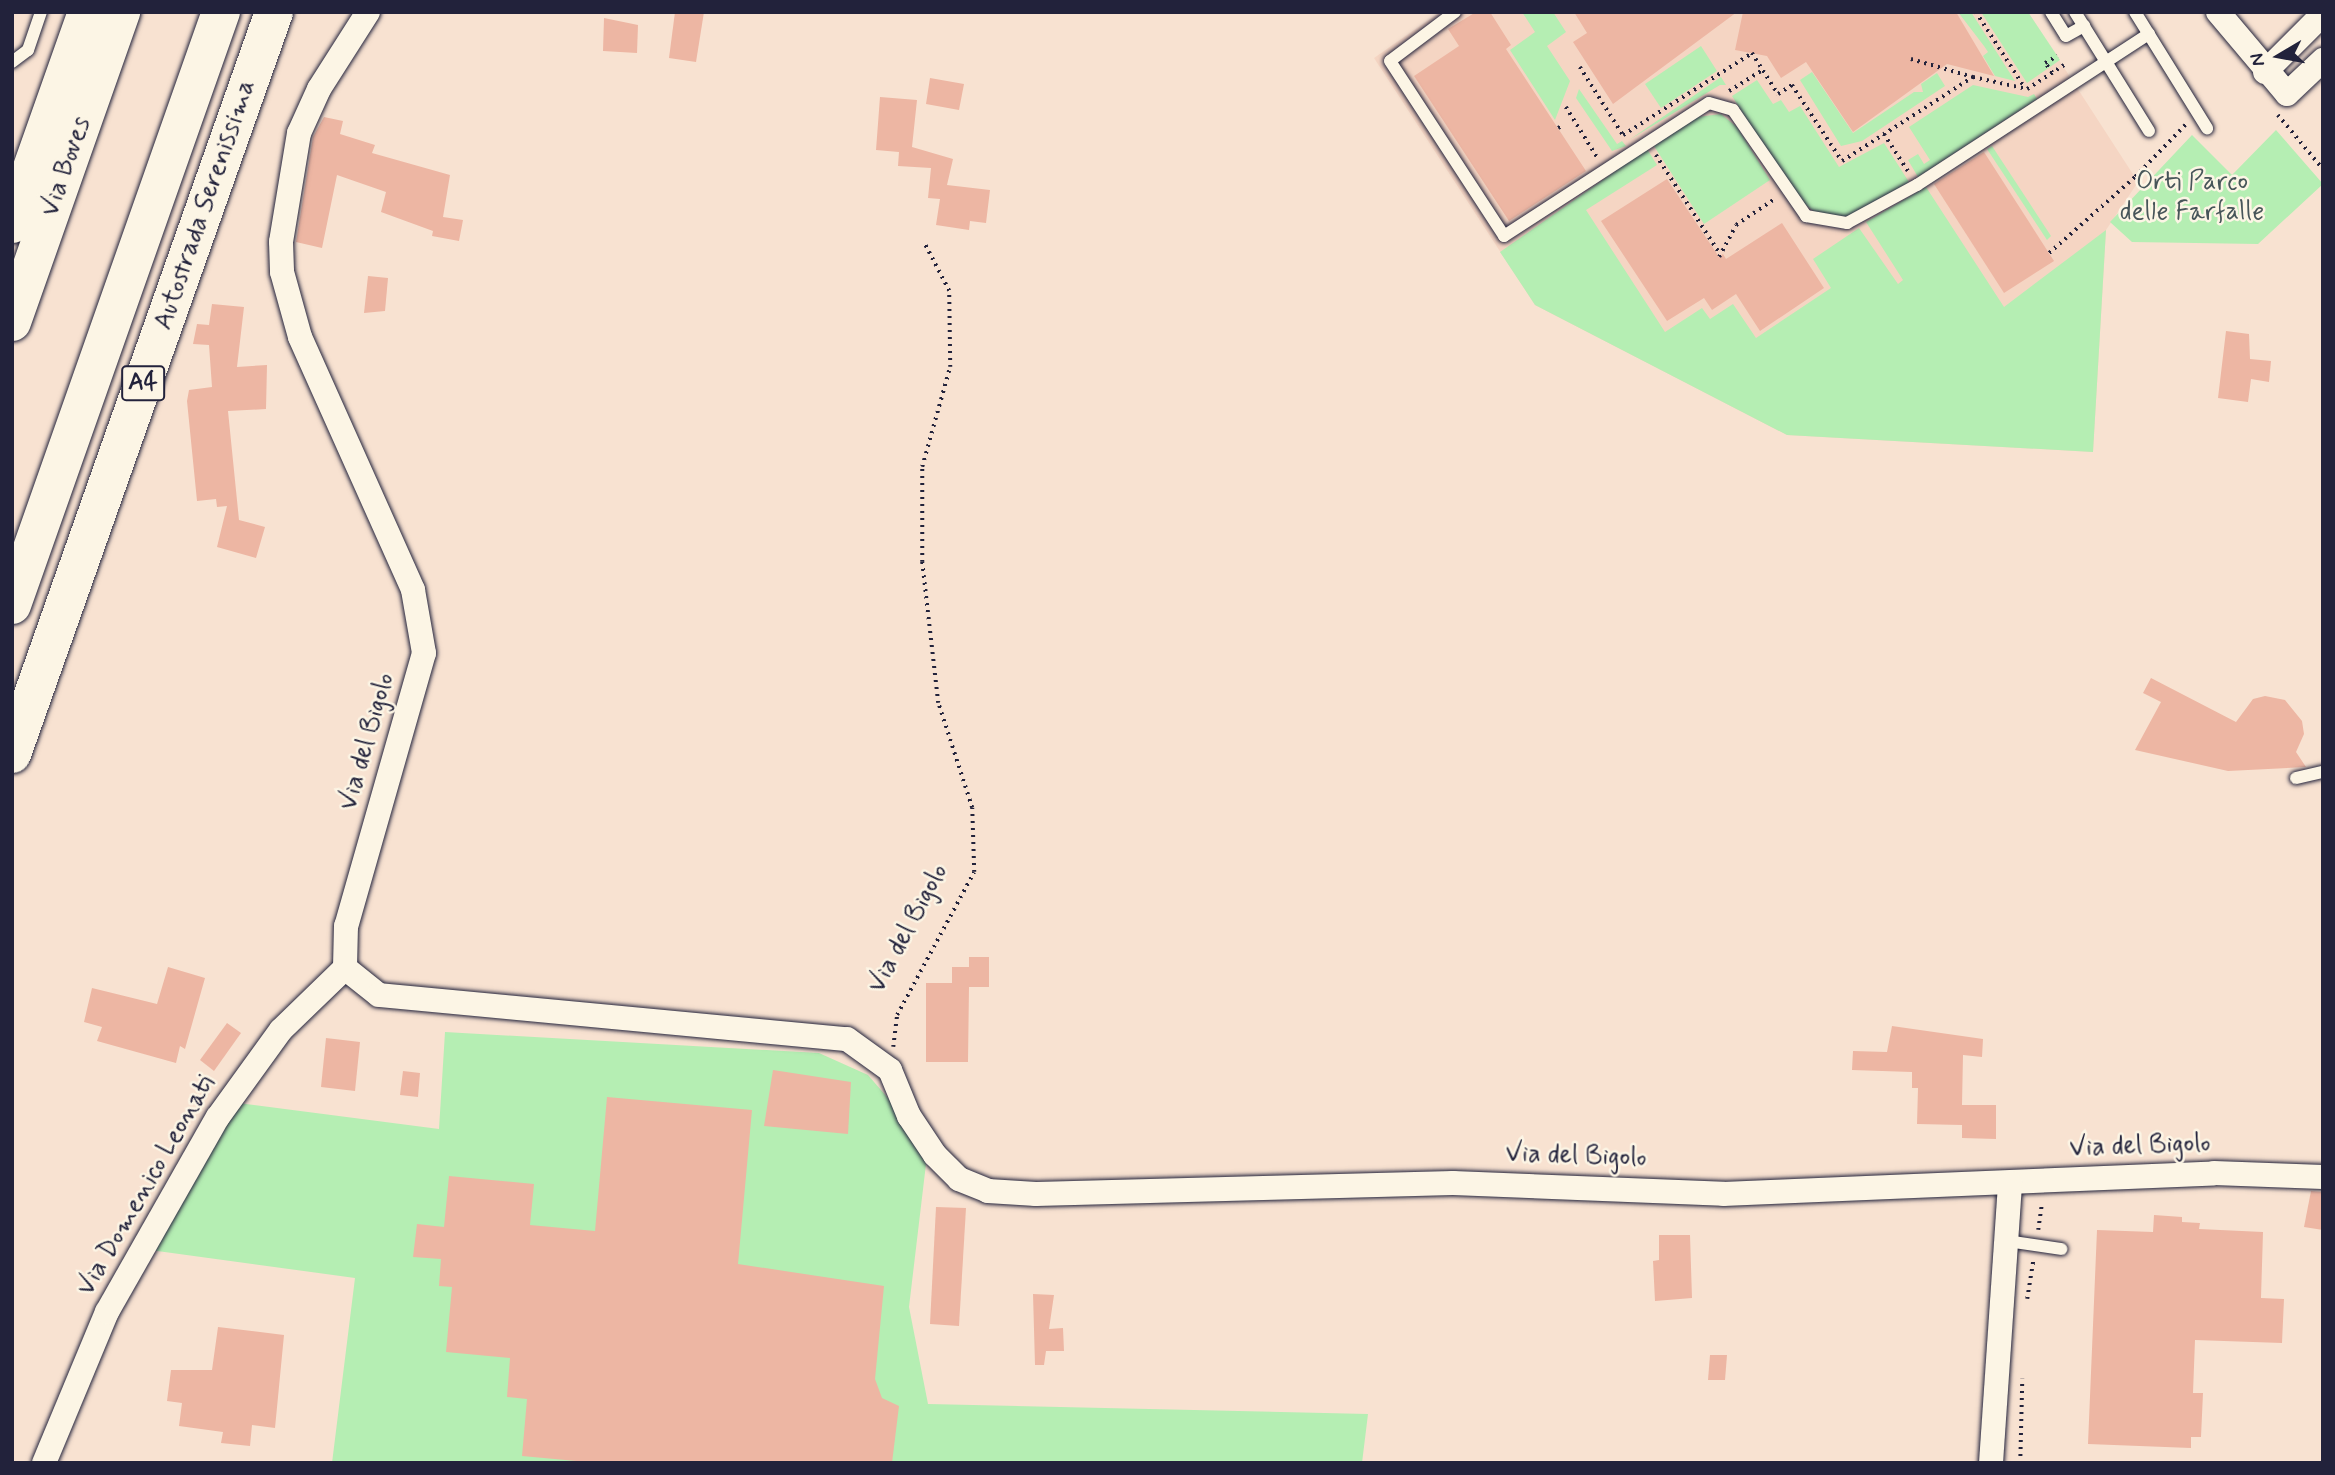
<!DOCTYPE html>
<style>
body{margin:0}
#map{position:relative;width:2335px;height:1475px;overflow:hidden;background:#f8e2d1;font-family:Mynerve,sans-serif}
div>[style]{position:absolute}
[style*='--x']{left:calc(var(--x)*1px);top:calc(var(--y)*1px);width:calc(var(--w)*1px);rotate:calc(var(--a)*1deg)}
.built>*{inset:0;background:#f5d5c3}
.green>*{inset:0;background:#b5eeb3}
.building>*{inset:0;background:#edb6a3}
.path>*{height:3.5px;margin-top:-1.75px;transform-origin:0;background:repeating-linear-gradient(90deg,#22223b 0 2px,transparent 0 7px)}
.roads{filter:drop-shadow(0 0 2px #22223b) drop-shadow(0 0 2px #22223b)}
.service>*{height:12px;margin:-6px;padding:0 6px;transform-origin:6px;border-radius:6px;background:#fcf5e5}
.minor>*{height:24px;margin:-12px;padding:0 12px;transform-origin:12px;border-radius:12px;background:#fcf5e5}
.trunk>*{height:38px;margin:-19px;padding:0 19px;transform-origin:19px;border-radius:19px;background:#fcf5e5}
.motorway>*{height:38px;margin:-19px;padding:0 19px;transform-origin:19px;border-radius:19px;background:#fcf5e5}
span{translate:-50% -50%;white-space:nowrap;text-align:center;line-height:1.15;-webkit-text-stroke:5px #fcf5e5;paint-order:stroke}
.shield-label span{padding:2px 5px;background:#fcf5e5;border:2px solid;border-radius:5px;-webkit-text-stroke-width:0}
.shield-label{font-size:24px;color:#22223b;font-weight:700}
.street-label{font-size:26px;color:#22223b}
.park-label{font-size:26px;color:#475559}
.frame{position:absolute;inset:0;border:14px solid #22223b;pointer-events:none}
.north{position:absolute;left:2244px;top:21px;width:70px;height:70px;-webkit-text-stroke:5px #fcf5e5;paint-order:stroke;rotate:260deg;font-size:19px;font-weight:700;line-height:28px;text-align:center;color:#22223b}
.north::after{content:'';display:block;margin:auto;width:24px;height:32px;background:#22223b;clip-path:polygon(50% 0,100% 100%,50% 72%,0 100%)}
</style>
<div id="map">
<div class="built">
<i style="clip-path:polygon(1440px 12px,2028px 12px,2138px 182px,2106px 230px,2093px 452px,1787px 435px,1535px 305px,1374px 58px)"></i>
</div>
<div class="green">
<i style="clip-path:polygon(1522px 12px,1553px 12px,1566px 32px,1547px 46px,1570px 81px,1555px 120px,1510px 50px,1535px 32px)"></i>
<i style="clip-path:polygon(1958px 12px,1971px 12px,2015px 81px,1995px 76px,1983px 56px,1988px 52px,1984px 46px)"></i>
<i style="clip-path:polygon(1981px 12px,2028px 12px,2060px 60px,2027px 83px)"></i>
<i style="clip-path:polygon(1701px 46px,1717px 71px,1661px 108px,1645px 84px)"></i>
<i style="clip-path:polygon(1812px 72px,1853px 133px,1914px 92px,1923px 92px,1921px 84px,1937px 73px,1945px 86px,1862px 141px,1841px 146px,1800px 80px)"></i>
<i style="clip-path:polygon(1721px 77px,1726px 85px,1720px 85px,1629px 140px)"></i>
<i style="clip-path:polygon(1757px 80px,1773px 104px,1781px 100px,1789px 112px,1800px 106px,1839px 167px,1884px 143px,1909px 182px,1861px 213px,1813px 224px,1817px 214px,1795px 196px,1732px 96px)"></i>
<i style="clip-path:polygon(1973px 85px,2028px 97px,2034px 94px,2037px 99px,1918px 177px,1908px 160px,1918px 154px,1924px 164px,1930px 160px,1909px 127px)"></i>
<i style="clip-path:polygon(1579px 89px,1617px 144px,1622px 141px,1626px 146px,1612px 151px,1576px 98px)"></i>
<i style="clip-path:polygon(1721px 114px,1737px 127px,1770px 180px,1704px 224px,1654px 146px,1697px 117px)"></i>
<i style="clip-path:polygon(2276px 130px,2323px 184px,2258px 244px,2132px 242px,2110px 222px,2192px 135px,2232px 175px)"></i>
<i style="clip-path:polygon(1992px 146px,2051px 236px,2047px 240px,1987px 149px)"></i>
<i style="clip-path:polygon(1647px 149px,1657px 165px,1586px 210px,1665px 332px,1702px 308px,1710px 319px,1733px 304px,1756px 338px,1831px 288px,1813px 259px,1859px 228px,1898px 284px,1903px 280px,1866px 222px,1926px 187px,2004px 307px,2106px 230px,2093px 452px,1787px 435px,1535px 305px,1500px 252px)"></i>
<i style="clip-path:polygon(445px 1032px,819px 1053px,868px 1075px,906px 1119px,926px 1164px,909px 1307px,928px 1404px,1368px 1414px,1362px 1463px,332px 1463px,355px 1278px,150px 1250px,238px 1103px,439px 1129px)"></i>
</div>
<div class="building">
<i style="clip-path:polygon(675px 12px,704px 12px,696px 62px,669px 58px)"></i>
<i style="clip-path:polygon(1476px 12px,1490px 12px,1511px 45px,1506px 49px,1586px 171px,1509px 221px,1414px 76px,1459px 46px,1448px 29px)"></i>
<i style="clip-path:polygon(1574px 12px,1737px 12px,1613px 104px,1573px 42px,1587px 33px)"></i>
<i style="clip-path:polygon(1743px 12px,1956px 12px,1994px 76px,1947px 64px,1853px 132px,1806px 62px,1781px 78px,1767px 56px,1735px 50px)"></i>
<i style="clip-path:polygon(604px 18px,638px 25px,637px 53px,603px 51px)"></i>
<i style="clip-path:polygon(930px 78px,964px 84px,959px 110px,926px 104px)"></i>
<i style="clip-path:polygon(880px 97px,917px 100px,912px 147px,953px 159px,947px 185px,990px 190px,986px 223px,970px 221px,969px 230px,936px 225px,940px 199px,928px 198px,931px 168px,898px 166px,899px 152px,876px 150px)"></i>
<i style="clip-path:polygon(324px 117px,343px 121px,340px 134px,375px 145px,372px 153px,450px 175px,443px 217px,463px 220px,459px 241px,432px 236px,433px 231px,381px 212px,386px 192px,337px 175px,322px 248px,296px 242px,313px 137px)"></i>
<i style="clip-path:polygon(1984px 152px,2054px 261px,2004px 293px,1934px 184px)"></i>
<i style="clip-path:polygon(1667px 179px,1719px 257px,1723px 254px,1726px 259px,1782px 223px,1824px 288px,1760px 331px,1736px 294px,1712px 310px,1704px 298px,1667px 321px,1601px 221px)"></i>
<i style="clip-path:polygon(368px 276px,388px 278px,385px 311px,364px 313px)"></i>
<i style="clip-path:polygon(212px 304px,244px 307px,237px 367px,267px 365px,266px 409px,228px 411px,239px 520px,265px 527px,256px 558px,217px 547px,227px 506px,217px 507px,216px 499px,197px 501px,187px 401px,189px 390px,212px 387px,209px 345px,193px 344px,197px 324px,209px 325px)"></i>
<i style="clip-path:polygon(2226px 331px,2249px 334px,2250px 359px,2271px 361px,2269px 382px,2251px 379px,2248px 402px,2218px 398px)"></i>
<i style="clip-path:polygon(2151px 678px,2236px 722px,2253px 699px,2265px 696px,2285px 700px,2302px 721px,2304px 734px,2296px 752px,2306px 767px,2228px 771px,2135px 750px,2161px 702px,2143px 693px)"></i>
<i style="clip-path:polygon(969px 957px,989px 957px,989px 987px,969px 987px,968px 1062px,926px 1062px,926px 983px,952px 983px,952px 967px,969px 967px)"></i>
<i style="clip-path:polygon(168px 967px,205px 978px,185px 1049px,180px 1046px,176px 1063px,97px 1041px,102px 1027px,84px 1022px,92px 988px,157px 1004px)"></i>
<i style="clip-path:polygon(227px 1023px,241px 1033px,214px 1071px,200px 1060px)"></i>
<i style="clip-path:polygon(1892px 1026px,1983px 1039px,1982px 1057px,1963px 1055px,1962px 1105px,1996px 1105px,1996px 1139px,1962px 1138px,1962px 1125px,1917px 1124px,1918px 1088px,1912px 1088px,1912px 1072px,1852px 1070px,1853px 1051px,1887px 1052px)"></i>
<i style="clip-path:polygon(326px 1038px,360px 1042px,355px 1091px,321px 1087px)"></i>
<i style="clip-path:polygon(773px 1070px,851px 1082px,848px 1134px,764px 1126px)"></i>
<i style="clip-path:polygon(403px 1071px,420px 1073px,418px 1097px,400px 1095px)"></i>
<i style="clip-path:polygon(607px 1097px,752px 1110px,738px 1264px,884px 1286px,875px 1379px,882px 1398px,899px 1406px,892px 1463px,598px 1463px,522px 1456px,527px 1399px,507px 1397px,510px 1358px,446px 1352px,452px 1287px,439px 1286px,441px 1259px,413px 1257px,417px 1224px,444px 1227px,449px 1176px,534px 1184px,530px 1225px,595px 1231px)"></i>
<i style="clip-path:polygon(2311px 1191px,2323px 1192px,2323px 1230px,2304px 1227px)"></i>
<i style="clip-path:polygon(936px 1207px,966px 1208px,959px 1326px,930px 1324px)"></i>
<i style="clip-path:polygon(2154px 1215px,2182px 1217px,2182px 1222px,2200px 1223px,2199px 1229px,2263px 1232px,2261px 1298px,2284px 1299px,2282px 1343px,2195px 1340px,2193px 1393px,2203px 1393px,2201px 1437px,2191px 1437px,2191px 1448px,2088px 1444px,2097px 1230px,2153px 1232px)"></i>
<i style="clip-path:polygon(1659px 1235px,1690px 1235px,1692px 1298px,1655px 1301px,1653px 1261px,1659px 1260px)"></i>
<i style="clip-path:polygon(1033px 1294px,1054px 1295px,1049px 1329px,1063px 1328px,1064px 1351px,1046px 1351px,1044px 1365px,1035px 1365px)"></i>
<i style="clip-path:polygon(218px 1327px,284px 1335px,275px 1428px,252px 1425px,250px 1446px,221px 1443px,223px 1432px,179px 1426px,182px 1403px,167px 1401px,171px 1370px,212px 1370px)"></i>
<i style="clip-path:polygon(1710px 1355px,1727px 1355px,1725px 1380px,1708px 1380px)"></i>
</div>
<div class="path">
<i style="--x:1976;--y:12;--w:90;--a:57.2"></i>
<i style="--x:1911;--y:59;--w:65;--a:16.2"></i>
<i style="--x:1580;--y:67;--w:80;--a:57.7"></i>
<i style="--x:2052;--y:73;--w:12;--a:-125"></i>
<i style="--x:2045;--y:63;--w:14;--a:-30"></i>
<i style="--x:1729;--y:91;--w:39;--a:-32"></i>
<i style="--x:1566;--y:107;--w:59;--a:58.2"></i>
<i style="--x:2278;--y:115;--w:70;--a:50.2"></i>
<i style="--x:1558;--y:128;--w:6;--a:-31"></i>
<i style="--x:1884;--y:134;--w:44;--a:57"></i>
<i style="--x:1623;--y:135;--w:153;--a:-32.4"></i>
<i style="--x:1752;--y:53;--w:49;--a:57.6"></i>
<i style="--x:1778;--y:94;--w:17;--a:-33"></i>
<i style="--x:1792;--y:85;--w:91;--a:56.7"></i>
<i style="--x:1842;--y:161;--w:156;--a:-32.7"></i>
<i style="--x:1973;--y:77;--w:55;--a:12.5"></i>
<i style="--x:2027;--y:89;--w:44;--a:-33"></i>
<i style="--x:1656;--y:155;--w:118;--a:57.1"></i>
<i style="--x:2049;--y:253;--w:115;--a:-41.5"></i>
<i style="--x:2135;--y:177;--w:74;--a:-46.1"></i>
<i style="--x:1719;--y:257;--w:36;--a:-62"></i>
<i style="--x:1736;--y:225;--w:48;--a:-34"></i>
<i style="--x:893;--y:1047;--w:32;--a:-83"></i>
<i style="--x:897;--y:1015;--w:162;--a:-61.7"></i>
<i style="--x:974;--y:872;--w:64;--a:-91.8"></i>
<i style="--x:972;--y:808;--w:110;--a:-107.9"></i>
<i style="--x:938;--y:703;--w:142;--a:-96.5"></i>
<i style="--x:922;--y:562;--w:95;--a:-90"></i>
<i style="--x:922;--y:467;--w:104;--a:-74.4"></i>
<i style="--x:950;--y:367;--w:76;--a:-90.8"></i>
<i style="--x:949;--y:291;--w:54;--a:-117.5"></i>
<i style="--x:2038;--y:1230;--w:27;--a:-82"></i>
<i style="--x:2027;--y:1299;--w:38;--a:-81"></i>
<i style="--x:2020;--y:1463;--w:84;--a:-88.6"></i>
<i style="--x:2321;--y:1463;--w:2;--a:-27"></i>
</div>
<div class="roads">
<div class="service">
<i style="--x:1455;--y:12;--w:81;--a:143"></i>
<i style="--x:1390;--y:61;--w:209;--a:56.9"></i>
<i style="--x:1504;--y:236;--w:244;--a:-33"></i>
<i style="--x:1709;--y:103;--w:25;--a:16"></i>
<i style="--x:1733;--y:110;--w:129;--a:55.4"></i>
<i style="--x:1806;--y:216;--w:42;--a:9.7"></i>
<i style="--x:1847;--y:223;--w:80;--a:-28.5"></i>
<i style="--x:1917;--y:185;--w:277;--a:-33.1"></i>
<i style="--x:2051;--y:12;--w:28;--a:58"></i>
<i style="--x:2066;--y:36;--w:21;--a:-29"></i>
<i style="--x:2075;--y:12;--w:140;--a:58.1"></i>
<i style="--x:2135;--y:12;--w:137;--a:58.2"></i>
<i style="--x:12;--y:62;--w:20;--a:-37"></i>
<i style="--x:28;--y:50;--w:40;--a:-71.1"></i>
<i style="--x:2296;--y:778;--w:28;--a:-13"></i>
<i style="--x:2007;--y:1241;--w:55;--a:8.4"></i>
</div>
<div class="minor">
<i style="--x:368;--y:12;--w:91;--a:122.5"></i>
<i style="--x:319;--y:89;--w:48;--a:114.4"></i>
<i style="--x:299;--y:133;--w:110;--a:99.4"></i>
<i style="--x:281;--y:242;--w:30;--a:88"></i>
<i style="--x:282;--y:272;--w:67;--a:74.5"></i>
<i style="--x:300;--y:337;--w:277;--a:65.9"></i>
<i style="--x:413;--y:590;--w:64;--a:80.1"></i>
<i style="--x:424;--y:653;--w:284;--a:105.9"></i>
<i style="--x:346;--y:926;--w:42;--a:91.4"></i>
<i style="--x:345;--y:968;--w:43;--a:38.5"></i>
<i style="--x:379;--y:995;--w:470;--a:5.4"></i>
<i style="--x:847;--y:1039;--w:53;--a:35.8"></i>
<i style="--x:890;--y:1070;--w:50;--a:67.6"></i>
<i style="--x:909;--y:1116;--w:47;--a:56.3"></i>
<i style="--x:935;--y:1155;--w:34;--a:45"></i>
<i style="--x:959;--y:1179;--w:31;--a:22"></i>
<i style="--x:988;--y:1191;--w:48;--a:3.6"></i>
<i style="--x:1036;--y:1194;--w:417;--a:-1.5"></i>
<i style="--x:1453;--y:1183;--w:270;--a:2.3"></i>
<i style="--x:1723;--y:1194;--w:491;--a:-2.4"></i>
<i style="--x:2214;--y:1173;--w:109;--a:2.1"></i>
<i style="--x:2218;--y:12;--w:107;--a:49.9"></i>
<i style="--x:2287;--y:94;--w:50;--a:-43.4"></i>
<i style="--x:2265;--y:72;--w:82;--a:-45"></i>
<i style="--x:44;--y:1463;--w:164;--a:-67.4"></i>
<i style="--x:107;--y:1312;--w:224;--a:-60.4"></i>
<i style="--x:218;--y:1117;--w:107;--a:-54.1"></i>
<i style="--x:281;--y:1030;--w:89;--a:-44.1"></i>
<i style="--x:1991;--y:1463;--w:280;--a:-86.1"></i>
</div>
<div class="trunk">
<i style="--x:12;--y:224;--w:225;--a:-70.5"></i>
<i style="--x:12;--y:322;--w:329;--a:-70.6"></i>
</div>
<div class="motorway">
<i style="--x:12;--y:605;--w:629;--a:-70.59"></i>
<i style="--x:12;--y:754;--w:787;--a:-70.55"></i>
</div>
</div>
<div class="shield-label">
<span style="left:143px;top:383px">A4</span>
</div>
<div class="street-label">
<span style="left:67px;top:167px;rotate:-71deg">Via Boves</span>
<span style="left:206px;top:205px;rotate:-71deg">Autostrada Serenissima</span>
<span style="left:368px;top:742px;rotate:-74deg">Via del Bigolo</span>
<span style="left:909px;top:929px;rotate:-62deg">Via del Bigolo</span>
<span style="left:2140px;top:1147px;rotate:-2deg">Via del Bigolo</span>
<span style="left:1576px;top:1157px;rotate:2deg">Via del Bigolo</span>
<span style="left:147px;top:1186px;rotate:-60deg">Via Domenico Leonati</span>
</div>
<div class="park-label">
<span style="left:2192px;top:198px">Orti Parco<br>delle Farfalle</span>
</div>
<div class="frame"></div>
<div class="north">N</div>
</div>
